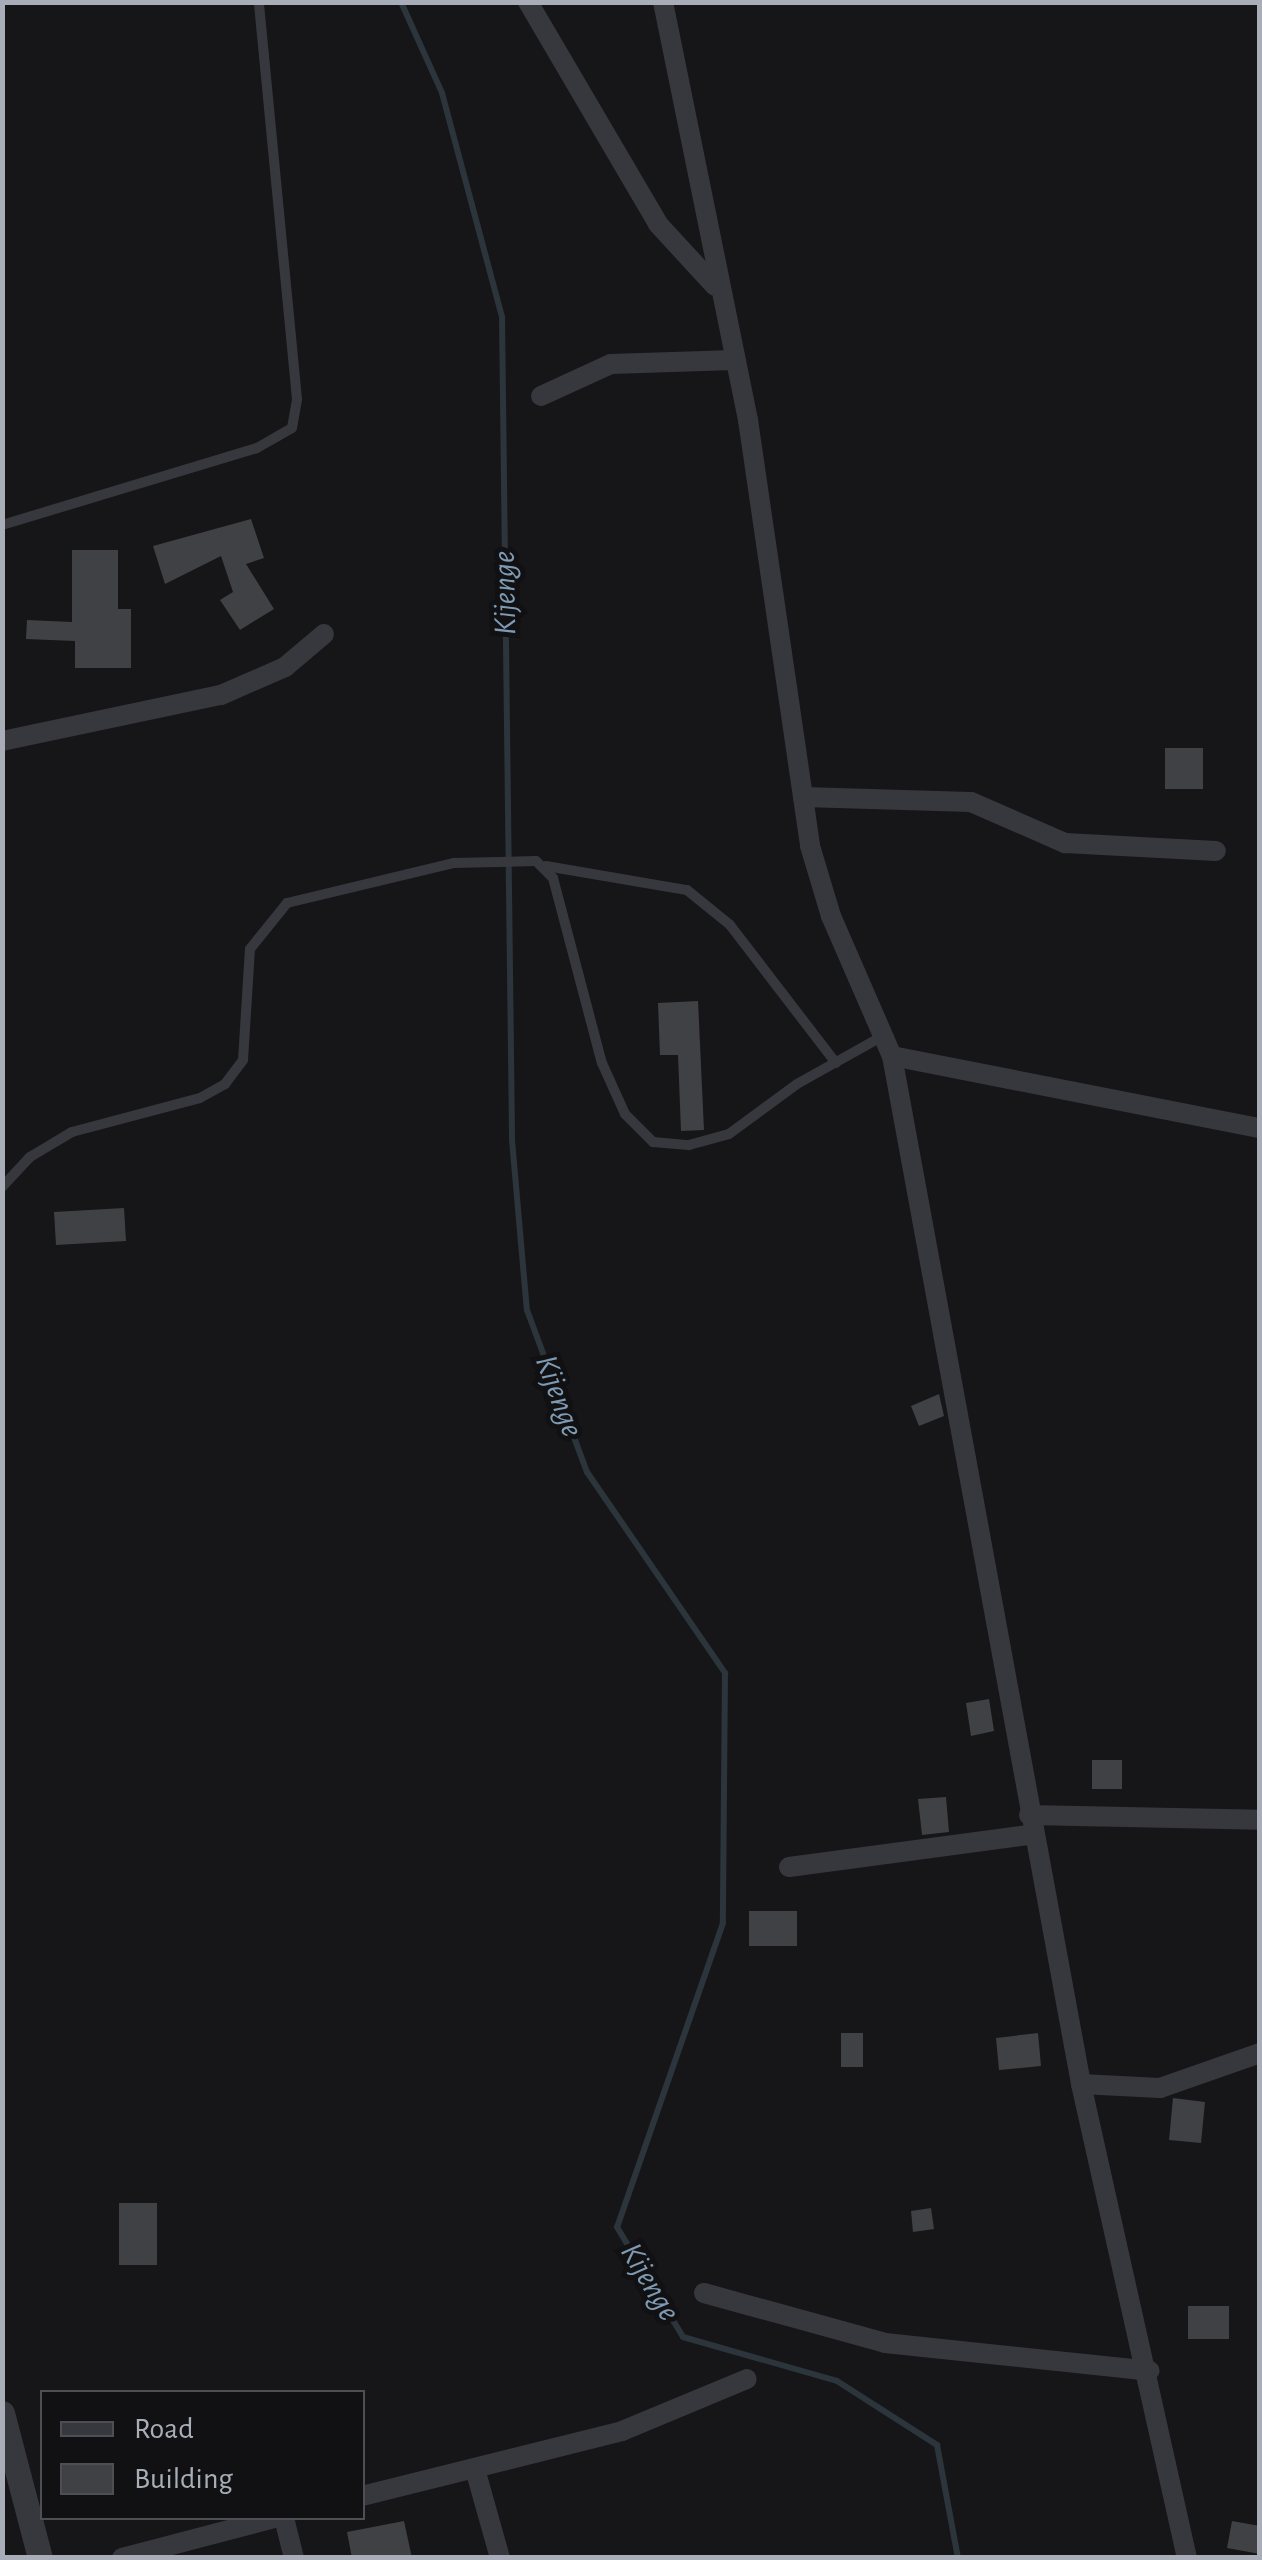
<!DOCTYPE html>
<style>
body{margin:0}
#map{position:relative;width:1262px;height:2560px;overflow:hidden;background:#161618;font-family:"Alegreya Sans",sans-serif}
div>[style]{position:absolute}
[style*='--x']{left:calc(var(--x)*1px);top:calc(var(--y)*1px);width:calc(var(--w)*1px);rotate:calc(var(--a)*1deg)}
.stream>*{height:6px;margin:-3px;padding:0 3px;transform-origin:3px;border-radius:3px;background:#2c353c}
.building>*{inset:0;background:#404145}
.service>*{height:10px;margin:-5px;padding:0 5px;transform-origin:5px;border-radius:5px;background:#37383d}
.minor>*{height:20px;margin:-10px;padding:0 10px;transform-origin:10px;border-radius:10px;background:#37383d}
.tertiary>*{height:25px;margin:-12.5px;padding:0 12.5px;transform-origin:12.5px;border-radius:12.5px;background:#37383d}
span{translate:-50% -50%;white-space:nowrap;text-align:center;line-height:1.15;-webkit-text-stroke:10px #111113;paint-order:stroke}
.water-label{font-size:32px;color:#7f9bb3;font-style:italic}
.frame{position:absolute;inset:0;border:5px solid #a8adb8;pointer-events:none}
.legend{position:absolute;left:40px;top:2390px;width:325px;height:130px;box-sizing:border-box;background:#111113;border:2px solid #4d4f55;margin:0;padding:12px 18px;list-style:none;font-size:30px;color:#a8adb8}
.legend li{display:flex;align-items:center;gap:20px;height:50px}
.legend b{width:50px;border:2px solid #4d4f55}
</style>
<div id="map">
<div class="stream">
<i style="--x:401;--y:2;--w:100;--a:65.7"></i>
<i style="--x:442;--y:93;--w:232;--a:75"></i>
<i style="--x:502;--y:317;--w:823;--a:89.3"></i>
<i style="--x:512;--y:1140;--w:171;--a:85"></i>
<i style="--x:527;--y:1310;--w:173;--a:69.7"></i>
<i style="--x:587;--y:1472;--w:244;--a:55.5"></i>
<i style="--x:725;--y:1673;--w:250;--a:90.5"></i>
<i style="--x:723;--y:1923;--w:322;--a:109.2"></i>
<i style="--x:617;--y:2227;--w:128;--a:59"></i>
<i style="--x:683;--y:2337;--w:160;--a:15.9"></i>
<i style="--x:837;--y:2381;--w:119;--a:32.6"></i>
<i style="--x:937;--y:2445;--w:115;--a:79.5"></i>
</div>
<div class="building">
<i style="clip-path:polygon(251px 519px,264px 558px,246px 564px,274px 609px,240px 630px,220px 600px,233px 592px,221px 556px,165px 584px,153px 546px)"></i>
<i style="clip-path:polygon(72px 550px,118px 550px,118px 609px,131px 609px,131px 668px,75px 668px,75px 641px,26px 639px,27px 620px,72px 622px)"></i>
<i style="clip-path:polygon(1165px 748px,1203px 748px,1203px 789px,1165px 789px)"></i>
<i style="clip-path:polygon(698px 1001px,704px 1130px,681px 1131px,678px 1055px,660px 1055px,658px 1003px)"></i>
<i style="clip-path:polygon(124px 1208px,126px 1241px,56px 1245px,54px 1212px)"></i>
<i style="clip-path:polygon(939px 1394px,944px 1416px,919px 1426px,911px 1406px)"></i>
<i style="clip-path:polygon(989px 1699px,994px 1731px,971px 1736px,966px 1703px)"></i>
<i style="clip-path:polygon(1092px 1760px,1122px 1760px,1122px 1789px,1092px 1789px)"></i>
<i style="clip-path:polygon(946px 1797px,949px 1832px,922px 1835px,918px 1799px)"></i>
<i style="clip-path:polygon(749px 1911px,797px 1911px,797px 1946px,749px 1946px)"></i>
<i style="clip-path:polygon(841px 2033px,863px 2033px,863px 2067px,841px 2067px)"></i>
<i style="clip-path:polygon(1038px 2033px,1041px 2066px,999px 2070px,996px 2038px)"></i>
<i style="clip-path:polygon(1173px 2098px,1205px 2102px,1201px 2143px,1169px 2140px)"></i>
<i style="clip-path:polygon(119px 2203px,157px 2203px,157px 2265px,119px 2265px)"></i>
<i style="clip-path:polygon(931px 2208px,934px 2229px,913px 2232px,911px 2211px)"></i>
<i style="clip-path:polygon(1188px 2306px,1229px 2306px,1229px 2339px,1188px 2339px)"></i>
<i style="clip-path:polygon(404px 2521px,412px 2558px,352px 2558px,347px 2532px)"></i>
<i style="clip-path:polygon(1232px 2521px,1260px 2526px,1260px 2554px,1227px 2548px)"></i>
</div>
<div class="service">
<i style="--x:2;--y:525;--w:266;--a:-16.8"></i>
<i style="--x:257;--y:448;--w:40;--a:-29.7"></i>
<i style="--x:292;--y:428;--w:29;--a:-80"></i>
<i style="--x:297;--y:399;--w:399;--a:-95.5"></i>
<i style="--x:546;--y:866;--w:143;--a:9.7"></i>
<i style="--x:687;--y:890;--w:55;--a:39.1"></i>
<i style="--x:730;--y:925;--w:174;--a:52.5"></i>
<i style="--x:2;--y:1187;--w:41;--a:-47"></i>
<i style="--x:30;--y:1157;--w:49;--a:-30.8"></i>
<i style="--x:72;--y:1132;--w:132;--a:-14.9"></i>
<i style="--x:200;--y:1098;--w:29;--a:-29"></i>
<i style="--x:225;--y:1084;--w:30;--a:-53"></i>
<i style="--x:243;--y:1060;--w:111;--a:-86.4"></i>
<i style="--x:250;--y:949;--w:59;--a:-51.2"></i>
<i style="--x:287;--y:903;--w:172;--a:-13.5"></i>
<i style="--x:454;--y:863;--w:82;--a:-1.4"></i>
<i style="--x:536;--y:861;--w:24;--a:45"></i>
<i style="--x:553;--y:878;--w:191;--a:75.2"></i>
<i style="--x:602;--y:1063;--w:56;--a:65.7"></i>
<i style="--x:625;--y:1114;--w:40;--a:45"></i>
<i style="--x:653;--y:1142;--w:36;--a:5"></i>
<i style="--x:689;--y:1145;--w:41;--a:-15.4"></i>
<i style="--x:729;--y:1134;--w:84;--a:-36.3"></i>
<i style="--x:797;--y:1084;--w:98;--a:-29.2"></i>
</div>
<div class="minor">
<i style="--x:528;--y:2;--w:257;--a:59.6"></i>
<i style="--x:658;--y:224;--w:84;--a:47.4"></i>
<i style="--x:663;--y:2;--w:427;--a:78.5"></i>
<i style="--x:748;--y:420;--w:430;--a:81.7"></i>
<i style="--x:810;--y:846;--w:73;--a:73.3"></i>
<i style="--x:831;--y:916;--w:153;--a:66.5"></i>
<i style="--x:892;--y:1056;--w:375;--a:11.1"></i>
<i style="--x:541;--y:396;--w:77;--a:-24.6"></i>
<i style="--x:611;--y:364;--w:123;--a:-1.9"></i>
<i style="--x:2;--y:741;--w:224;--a:-11.9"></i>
<i style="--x:221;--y:695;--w:70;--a:-23.6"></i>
<i style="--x:285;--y:667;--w:51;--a:-40.2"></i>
<i style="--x:803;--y:797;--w:168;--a:1.7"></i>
<i style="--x:971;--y:802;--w:103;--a:23.6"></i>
<i style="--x:1065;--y:843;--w:151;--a:3"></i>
<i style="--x:892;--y:1056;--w:1045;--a:79.58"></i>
<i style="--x:1081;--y:2084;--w:486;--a:77.4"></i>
<i style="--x:1029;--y:1815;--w:231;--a:1.2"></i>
<i style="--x:789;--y:1867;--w:248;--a:-7.6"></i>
<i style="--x:1081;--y:2084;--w:79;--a:2.9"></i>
<i style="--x:1160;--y:2088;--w:106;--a:-19.3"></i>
<i style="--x:704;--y:2293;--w:188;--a:15.4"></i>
<i style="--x:885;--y:2343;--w:266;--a:6"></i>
<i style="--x:475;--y:2469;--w:92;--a:74.3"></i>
<i style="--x:362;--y:2496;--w:268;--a:-14"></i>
<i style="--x:622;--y:2431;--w:135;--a:-22.6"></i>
<i style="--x:284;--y:2518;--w:41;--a:76"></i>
<i style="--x:122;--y:2558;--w:158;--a:-14.7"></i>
</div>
<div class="tertiary">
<i style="--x:2;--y:2413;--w:150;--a:75.3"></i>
</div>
<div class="water-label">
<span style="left:505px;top:593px;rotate:-91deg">Kijenge</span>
<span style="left:559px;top:1396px;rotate:70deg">Kijenge</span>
<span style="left:650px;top:2282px;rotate:59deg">Kijenge</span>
</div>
<div class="frame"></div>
<ul class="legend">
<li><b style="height:12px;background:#37383d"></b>Road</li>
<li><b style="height:28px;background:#404145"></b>Building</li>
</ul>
</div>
